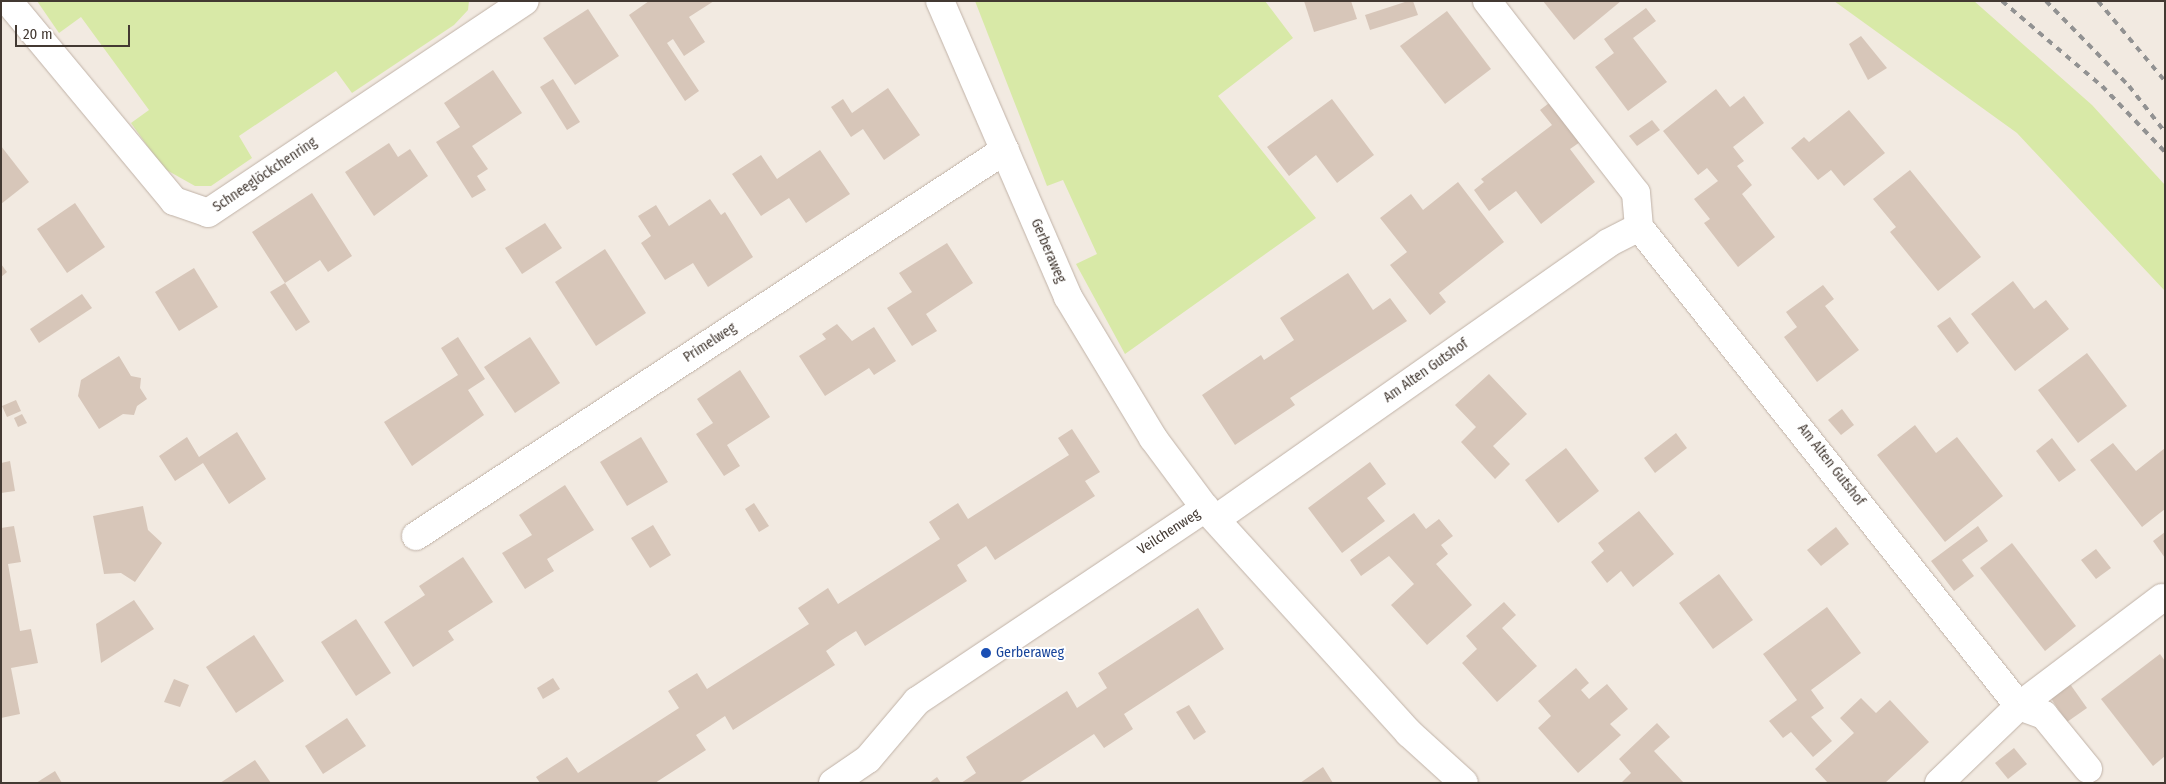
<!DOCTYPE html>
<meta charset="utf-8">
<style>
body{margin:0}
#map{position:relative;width:2166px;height:784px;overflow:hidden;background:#f2eae1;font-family:"Fira Sans Condensed",sans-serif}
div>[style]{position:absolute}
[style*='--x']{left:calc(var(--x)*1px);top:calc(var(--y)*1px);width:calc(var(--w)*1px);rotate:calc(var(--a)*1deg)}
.green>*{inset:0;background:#d8e9a7}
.building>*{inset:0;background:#d7c6b9}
.roads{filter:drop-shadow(0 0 1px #c0b2a7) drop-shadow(0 0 1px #c0b2a7)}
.minor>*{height:28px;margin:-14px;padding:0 14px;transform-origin:14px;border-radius:14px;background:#fff}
.rail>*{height:4px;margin-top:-2px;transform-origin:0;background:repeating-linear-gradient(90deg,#929292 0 6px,transparent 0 12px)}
.dots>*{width:14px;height:14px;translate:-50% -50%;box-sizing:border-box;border:2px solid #fff;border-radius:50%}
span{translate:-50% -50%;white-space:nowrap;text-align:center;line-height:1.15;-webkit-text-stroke:4px #fff;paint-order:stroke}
.street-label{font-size:14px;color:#433932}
.transit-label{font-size:14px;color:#164399}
.left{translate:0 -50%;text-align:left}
.frame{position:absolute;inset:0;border:2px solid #433932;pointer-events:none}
.scale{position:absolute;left:15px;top:25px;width:115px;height:22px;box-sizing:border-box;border:2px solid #433932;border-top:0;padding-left:6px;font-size:15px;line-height:18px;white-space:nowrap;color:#433932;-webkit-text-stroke:4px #fff;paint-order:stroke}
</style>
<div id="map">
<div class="green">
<i style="clip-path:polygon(37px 1px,469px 1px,468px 10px,454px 25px,352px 93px,336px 71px,239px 136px,252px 158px,211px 186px,195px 186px,163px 168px,131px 123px,149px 110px,81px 17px,59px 33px)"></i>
<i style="clip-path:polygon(975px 1px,1265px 1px,1293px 38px,1218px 96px,1316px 218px,1125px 354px,1076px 264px,1097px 254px,1063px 180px,1047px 186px)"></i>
<i style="clip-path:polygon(1834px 1px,1974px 1px,2092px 105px,2165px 185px,2165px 291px,2017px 133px)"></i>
</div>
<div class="building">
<i style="clip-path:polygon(649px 1px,714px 1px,689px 17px,705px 42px,684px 56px,673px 39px,667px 43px,699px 91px,685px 101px,629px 15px)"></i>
<i style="clip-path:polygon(1304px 1px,1351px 1px,1357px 19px,1314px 32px)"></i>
<i style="clip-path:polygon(1408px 1px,1413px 1px,1418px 15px,1370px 30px,1365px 15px)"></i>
<i style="clip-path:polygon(1543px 1px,1621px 1px,1574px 40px)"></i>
<i style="clip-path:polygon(1646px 8px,1656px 21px,1633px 38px,1667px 82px,1628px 111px,1595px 67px,1614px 53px,1604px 39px)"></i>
<i style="clip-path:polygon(588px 9px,619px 56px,575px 85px,543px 38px)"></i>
<i style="clip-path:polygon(1447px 11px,1491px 69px,1445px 104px,1400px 46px)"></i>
<i style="clip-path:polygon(1861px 36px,1887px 68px,1868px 80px,1849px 44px)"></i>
<i style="clip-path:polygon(493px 70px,522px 113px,472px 146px,488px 169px,477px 176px,486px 190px,472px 198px,436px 142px,460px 127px,444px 103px)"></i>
<i style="clip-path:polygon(553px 79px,580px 122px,567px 130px,540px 87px)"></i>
<i style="clip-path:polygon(888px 88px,920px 135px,884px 160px,863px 129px,851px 137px,831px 107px,843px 99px,852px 113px)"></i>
<i style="clip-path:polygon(1716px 89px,1730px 107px,1744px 96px,1764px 123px,1733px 147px,1744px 161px,1737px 166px,1752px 185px,1742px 194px,1775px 237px,1738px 267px,1704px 223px,1710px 219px,1694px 199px,1718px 181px,1707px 168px,1698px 175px,1663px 131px)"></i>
<i style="clip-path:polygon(1332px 99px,1374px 155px,1337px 183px,1316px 155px,1289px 176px,1267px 147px)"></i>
<i style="clip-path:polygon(1553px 100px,1583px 140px,1570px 149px,1595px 182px,1541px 224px,1516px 191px,1489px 211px,1474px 190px,1484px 182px,1481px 179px,1552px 125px,1540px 110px)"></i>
<i style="clip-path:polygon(1849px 110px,1885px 153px,1844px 186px,1831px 170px,1818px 180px,1791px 148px,1804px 137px,1809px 142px)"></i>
<i style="clip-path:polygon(1652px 120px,1660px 130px,1637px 146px,1629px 136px)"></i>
<i style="clip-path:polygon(389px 143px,398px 157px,410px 149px,428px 176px,374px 216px,345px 172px)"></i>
<i style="clip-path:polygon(1px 146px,29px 182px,1px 204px)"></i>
<i style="clip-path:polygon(820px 150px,850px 194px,806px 223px,789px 198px,761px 216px,732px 174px,761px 155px,777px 179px)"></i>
<i style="clip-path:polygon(1910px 170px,1981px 257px,1938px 291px,1890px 232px,1896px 227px,1873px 199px)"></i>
<i style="clip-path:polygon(1458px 182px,1504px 242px,1439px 293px,1446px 302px,1430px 315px,1390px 265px,1407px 252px,1380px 218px,1411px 194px,1423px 210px)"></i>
<i style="clip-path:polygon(312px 193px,352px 256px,328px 272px,320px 260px,285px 283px,252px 232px)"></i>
<i style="clip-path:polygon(710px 199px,721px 215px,725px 212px,753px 257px,708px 287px,693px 263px,665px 280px,641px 243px,651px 236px,638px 216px,656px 205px,669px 226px)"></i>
<i style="clip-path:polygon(75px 203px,105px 247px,67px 273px,37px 229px)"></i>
<i style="clip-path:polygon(545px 223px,562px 248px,522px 274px,505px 248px)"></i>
<i style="clip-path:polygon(947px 243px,973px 283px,926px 314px,937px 331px,912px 346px,887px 308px,912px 292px,899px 273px)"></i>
<i style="clip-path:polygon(605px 249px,646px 313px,596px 346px,555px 282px)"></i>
<i style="clip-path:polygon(1px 264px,7px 272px,1px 277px)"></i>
<i style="clip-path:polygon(194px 268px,218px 307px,179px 331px,155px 292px)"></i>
<i style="clip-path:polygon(1348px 273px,1373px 310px,1390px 298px,1407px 321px,1290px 398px,1295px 405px,1235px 445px,1202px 395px,1261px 355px,1264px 360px,1294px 340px,1280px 318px)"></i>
<i style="clip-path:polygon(2013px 281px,2034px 309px,2046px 300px,2069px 329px,2015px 371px,1971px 314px)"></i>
<i style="clip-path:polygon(285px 283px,310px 322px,296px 331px,270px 292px)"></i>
<i style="clip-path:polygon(1823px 285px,1834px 299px,1825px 306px,1859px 350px,1817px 382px,1784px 337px,1797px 327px,1786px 312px)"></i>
<i style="clip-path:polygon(82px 294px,92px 308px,39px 343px,30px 329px)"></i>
<i style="clip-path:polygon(1950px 317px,1969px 343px,1957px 353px,1937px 326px)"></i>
<i style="clip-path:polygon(837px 324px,852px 341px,874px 327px,896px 361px,874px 375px,869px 368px,825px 396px,799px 356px,826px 339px,822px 334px)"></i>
<i style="clip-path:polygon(458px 337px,485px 379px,468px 390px,484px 415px,412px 466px,384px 422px,458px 375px,441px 348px)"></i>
<i style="clip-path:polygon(530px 337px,560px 383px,515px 413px,484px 367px)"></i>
<i style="clip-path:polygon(2087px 353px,2127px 406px,2078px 443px,2038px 390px)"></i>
<i style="clip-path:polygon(119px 356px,131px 376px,141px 378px,140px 388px,147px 399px,137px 406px,134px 415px,123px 414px,99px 429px,78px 396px,81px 380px)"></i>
<i style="clip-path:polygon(740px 370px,770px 417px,727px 445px,740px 466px,724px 476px,696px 434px,713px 423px,697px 399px)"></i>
<i style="clip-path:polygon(1489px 374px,1527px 414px,1493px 446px,1510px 464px,1495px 479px,1461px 442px,1476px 427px,1455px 405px)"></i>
<i style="clip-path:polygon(16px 400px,21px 411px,7px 417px,2px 406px)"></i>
<i style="clip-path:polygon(1842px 409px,1854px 425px,1841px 435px,1828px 420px)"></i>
<i style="clip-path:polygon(22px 414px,27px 423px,18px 427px,14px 418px)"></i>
<i style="clip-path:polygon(1915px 425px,1936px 453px,1957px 437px,2003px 496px,1945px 542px,1877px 455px)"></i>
<i style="clip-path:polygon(1072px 429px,1100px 472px,1085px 481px,1095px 496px,995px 560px,986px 546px,957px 565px,967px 581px,865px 646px,856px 631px,840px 641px,826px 651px,835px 665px,733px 730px,725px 716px,710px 726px,696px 735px,706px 750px,655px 783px,540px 783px,536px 777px,567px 757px,578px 773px,679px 708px,668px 691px,697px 673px,707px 689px,809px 624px,798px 608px,828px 588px,838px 604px,940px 539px,929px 522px,958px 503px,968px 519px,1069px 455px,1058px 438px)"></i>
<i style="clip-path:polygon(237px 432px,266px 479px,229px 504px,203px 463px,175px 481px,159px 456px,187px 437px,199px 457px)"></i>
<i style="clip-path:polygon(1676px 433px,1687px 448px,1655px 473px,1644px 458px)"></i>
<i style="clip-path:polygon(641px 437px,668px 482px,627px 506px,600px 462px)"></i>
<i style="clip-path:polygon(2052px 438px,2076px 470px,2059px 482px,2036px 451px)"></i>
<i style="clip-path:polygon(2113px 443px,2136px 471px,2165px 448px,2165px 509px,2142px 527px,2090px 460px)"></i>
<i style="clip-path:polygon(1566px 448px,1599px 491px,1558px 523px,1525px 480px)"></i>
<i style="clip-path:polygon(10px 461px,15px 491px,1px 493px,1px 463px)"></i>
<i style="clip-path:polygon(1370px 462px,1386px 484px,1367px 498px,1385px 521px,1342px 553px,1308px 508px)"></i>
<i style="clip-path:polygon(565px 485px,594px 530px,547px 559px,554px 571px,525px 589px,502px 553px,532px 535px,519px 515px)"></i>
<i style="clip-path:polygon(754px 503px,769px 526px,759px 532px,745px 509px)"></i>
<i style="clip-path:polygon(143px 506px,148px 530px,162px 543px,135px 582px,121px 573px,104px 574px,93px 516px)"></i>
<i style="clip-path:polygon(1639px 511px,1674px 554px,1633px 587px,1621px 571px,1607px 583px,1591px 562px,1604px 551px,1598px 543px)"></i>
<i style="clip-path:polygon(1414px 513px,1426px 529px,1439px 519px,1453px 536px,1441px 545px,1448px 554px,1436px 564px,1472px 605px,1427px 645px,1391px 605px,1414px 584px,1389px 556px,1361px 576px,1350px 560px)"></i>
<i style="clip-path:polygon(653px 525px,671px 555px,650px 568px,631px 538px)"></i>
<i style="clip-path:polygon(14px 526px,21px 562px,8px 564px,20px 631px,31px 629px,38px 663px,11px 668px,20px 714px,1px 718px,1px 528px)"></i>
<i style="clip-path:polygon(1978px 526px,1988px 541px,1962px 560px,1974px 576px,1954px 591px,1931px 561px)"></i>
<i style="clip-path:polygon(1836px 527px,1849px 544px,1821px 566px,1807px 550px)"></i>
<i style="clip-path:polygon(2165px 532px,2165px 558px,2153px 541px)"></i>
<i style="clip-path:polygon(2012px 543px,2076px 626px,2045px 651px,1980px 568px)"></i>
<i style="clip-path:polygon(2096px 549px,2111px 568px,2096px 579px,2081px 560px)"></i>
<i style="clip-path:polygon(463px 557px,493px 602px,448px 631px,454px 640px,413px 667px,384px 622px,425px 595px,419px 586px)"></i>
<i style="clip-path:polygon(1719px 574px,1753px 620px,1713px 649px,1679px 603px)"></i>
<i style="clip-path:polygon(134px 600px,154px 629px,101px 663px,96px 624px)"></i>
<i style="clip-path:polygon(1504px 602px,1516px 615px,1502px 628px,1537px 666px,1497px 702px,1462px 663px,1477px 649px,1466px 636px)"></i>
<i style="clip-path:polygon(1827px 607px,1861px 653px,1811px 690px,1824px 708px,1811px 717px,1832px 741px,1813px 757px,1791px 732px,1783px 738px,1769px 721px,1797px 700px,1763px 654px)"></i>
<i style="clip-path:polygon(1198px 608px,1224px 649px,1124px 714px,1133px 729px,1104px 748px,1094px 734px,1019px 783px,961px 783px,976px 773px,966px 757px,1067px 691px,1077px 708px,1107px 688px,1098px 673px)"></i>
<i style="clip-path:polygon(356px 619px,391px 673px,356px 696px,321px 642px)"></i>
<i style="clip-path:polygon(254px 635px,284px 681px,236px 713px,206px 667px)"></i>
<i style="clip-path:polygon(2160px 654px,2165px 661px,2165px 756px,2153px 766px,2101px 699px)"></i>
<i style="clip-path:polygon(1576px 668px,1589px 683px,1581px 690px,1589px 699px,1607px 684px,1628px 709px,1610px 724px,1621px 735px,1578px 773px,1538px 728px,1551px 716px,1538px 701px)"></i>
<i style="clip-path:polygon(553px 678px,560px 689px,543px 699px,537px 688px)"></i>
<i style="clip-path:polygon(174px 679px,189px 685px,180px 707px,164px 702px)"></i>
<i style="clip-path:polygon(2070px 684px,2087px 708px,2067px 722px,2050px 697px)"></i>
<i style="clip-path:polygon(1861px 698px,1876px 713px,1890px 700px,1929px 742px,1885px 783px,1828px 783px,1815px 769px,1854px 733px,1840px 718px)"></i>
<i style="clip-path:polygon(1189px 705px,1206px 732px,1194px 740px,1176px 712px)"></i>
<i style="clip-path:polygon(347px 718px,366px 746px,323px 774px,305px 746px)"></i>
<i style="clip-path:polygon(1657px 723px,1670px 737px,1654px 751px,1684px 783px,1621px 783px,1631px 773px,1619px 759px)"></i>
<i style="clip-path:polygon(2014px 748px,2027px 764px,2008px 779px,1995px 763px)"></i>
<i style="clip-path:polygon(255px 760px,271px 783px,220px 783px)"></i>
<i style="clip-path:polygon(1323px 767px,1333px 783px,1300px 783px)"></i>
<i style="clip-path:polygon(55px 771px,62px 783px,36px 783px)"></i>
<i style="clip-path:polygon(937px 777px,941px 783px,929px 783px)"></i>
</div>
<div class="roads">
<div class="minor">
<i style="--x:8;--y:1;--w:260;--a:50.3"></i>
<i style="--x:174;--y:201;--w:36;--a:19"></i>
<i style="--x:208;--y:213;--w:381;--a:-33.8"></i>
<i style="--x:940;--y:1;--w:322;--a:66.6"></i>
<i style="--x:1068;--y:297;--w:165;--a:58.9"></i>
<i style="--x:1153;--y:438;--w:87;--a:53.4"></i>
<i style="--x:1205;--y:508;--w:304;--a:47.8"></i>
<i style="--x:1409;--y:733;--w:74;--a:42.3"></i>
<i style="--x:1487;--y:1;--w:243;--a:52.2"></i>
<i style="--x:1636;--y:193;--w:34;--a:85"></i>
<i style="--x:1216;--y:519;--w:479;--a:-35.1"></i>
<i style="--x:1608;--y:243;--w:35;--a:-27"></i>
<i style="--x:1639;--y:227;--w:611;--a:51.57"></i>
<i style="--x:2019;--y:706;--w:111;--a:136.1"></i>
<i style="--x:416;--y:536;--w:704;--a:-33.24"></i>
<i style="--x:2088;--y:769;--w:70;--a:-129.2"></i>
<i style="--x:2044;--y:715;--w:27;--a:-160"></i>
<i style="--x:2019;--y:706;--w:179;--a:-37.1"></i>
<i style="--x:833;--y:783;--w:42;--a:-34.4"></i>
<i style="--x:868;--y:759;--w:76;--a:-49.8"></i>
<i style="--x:917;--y:701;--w:347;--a:-33.8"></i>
</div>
</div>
<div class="rail">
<i style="--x:2002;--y:1;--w:131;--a:40.4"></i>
<i style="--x:2102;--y:86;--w:91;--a:46.3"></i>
<i style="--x:2046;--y:1;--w:119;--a:45.7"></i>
<i style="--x:2129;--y:86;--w:58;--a:52"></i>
<i style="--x:2098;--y:1;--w:104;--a:50.1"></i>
</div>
<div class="dots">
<i style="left:986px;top:653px;background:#1a4fb4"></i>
</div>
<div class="street-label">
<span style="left:265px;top:175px;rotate:-34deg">Schneeglöckchenring</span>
<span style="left:1048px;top:251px;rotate:67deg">Gerberaweg</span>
<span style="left:710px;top:343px;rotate:-33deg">Primelweg</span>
<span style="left:1426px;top:371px;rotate:-35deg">Am Alten Gutshof</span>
<span style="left:1831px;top:465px;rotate:52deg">Am Alten Gutshof</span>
<span style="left:1169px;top:532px;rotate:-33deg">Veilchenweg</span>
</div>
<div class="transit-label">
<span class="left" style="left:996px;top:653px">Gerberaweg</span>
</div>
<div class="frame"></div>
<div class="scale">20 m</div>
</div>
